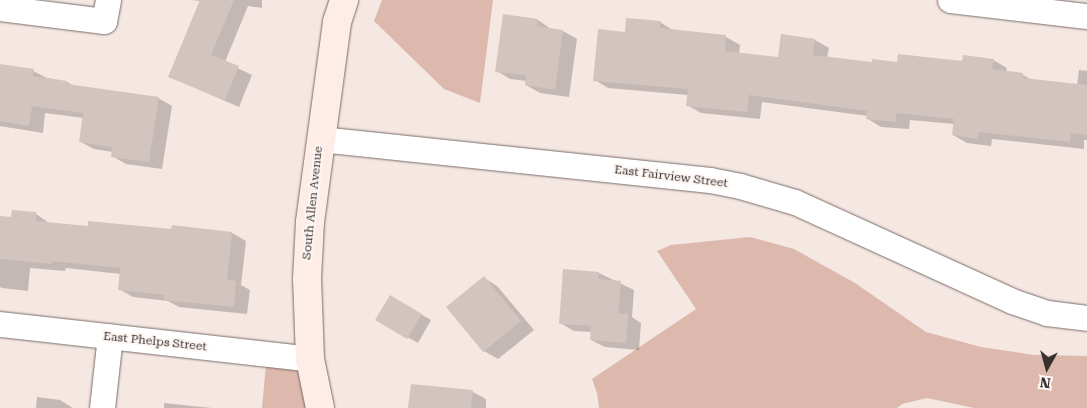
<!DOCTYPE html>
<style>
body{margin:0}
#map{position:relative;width:1087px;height:408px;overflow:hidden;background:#f5e7e2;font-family:"Roboto Serif",serif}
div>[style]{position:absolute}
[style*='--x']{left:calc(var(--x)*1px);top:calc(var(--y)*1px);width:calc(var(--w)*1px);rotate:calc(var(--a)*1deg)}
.green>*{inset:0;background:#ddb8ac}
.shadow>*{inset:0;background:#0003}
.building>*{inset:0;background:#d2c5c0}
.roads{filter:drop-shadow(0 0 1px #796d69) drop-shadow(0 0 1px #796d69)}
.street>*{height:25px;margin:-12.5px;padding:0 12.5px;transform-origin:12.5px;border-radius:12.5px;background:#fff}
.secondary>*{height:28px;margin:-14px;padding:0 14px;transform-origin:14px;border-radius:14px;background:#feece6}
span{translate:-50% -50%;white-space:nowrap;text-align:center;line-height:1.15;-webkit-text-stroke:4px #fef6f3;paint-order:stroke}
.street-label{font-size:12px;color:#373230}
.north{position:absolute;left:1022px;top:343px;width:50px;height:50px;-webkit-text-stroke:4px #fef6f3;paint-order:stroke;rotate:187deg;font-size:14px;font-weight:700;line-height:20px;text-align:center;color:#373230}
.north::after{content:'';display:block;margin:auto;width:18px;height:22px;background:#373230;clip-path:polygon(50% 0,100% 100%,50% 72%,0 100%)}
</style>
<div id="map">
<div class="green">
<i style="clip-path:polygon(382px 0,493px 0,480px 103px,444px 89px,374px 21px)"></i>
<i style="clip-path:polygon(750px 237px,794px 249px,855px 283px,926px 332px,981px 347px,1034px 355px,1087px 356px,1087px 408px,974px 408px,927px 398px,902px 404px,897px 408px,599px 408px,597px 393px,592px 379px,696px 309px,657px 251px,671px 245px)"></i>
<i style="clip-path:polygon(267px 354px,310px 359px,320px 408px,262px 408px)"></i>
</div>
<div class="shadow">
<i style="clip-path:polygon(191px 0,262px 0,262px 8px,248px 6px,225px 62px,252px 75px,239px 107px,170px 77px,201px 1px)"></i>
<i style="clip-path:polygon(504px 15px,538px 20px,551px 29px,563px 31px,577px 39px,569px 97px,540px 93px,526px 85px,527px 81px,510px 79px,497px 71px)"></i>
<i style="clip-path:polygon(660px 22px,674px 31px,726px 37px,740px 45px,739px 54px,779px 58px,782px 36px,815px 40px,829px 48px,827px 58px,873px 63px,993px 60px,1007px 68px,1006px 72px,1023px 75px,1034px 81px,1077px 86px,1079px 70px,1087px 71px,1087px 140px,1084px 140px,1084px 149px,992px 139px,991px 146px,967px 143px,953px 135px,954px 124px,910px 120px,909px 129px,881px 127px,868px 119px,868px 116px,762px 102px,760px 119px,701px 113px,687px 105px,688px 95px,608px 88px,595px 80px,626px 33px)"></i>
<i style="clip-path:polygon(0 66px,33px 71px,47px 78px,67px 82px,74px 86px,158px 98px,172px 106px,162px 169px,126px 164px,112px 156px,113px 152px,94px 149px,81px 142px,84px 118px,45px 113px,43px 133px,0 126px)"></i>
<i style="clip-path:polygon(36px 214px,49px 223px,89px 228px,172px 231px,173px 226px,232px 233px,246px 241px,241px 285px,250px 290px,247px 314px,179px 307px,168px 301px,133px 297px,119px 289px,121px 274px,66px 268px,65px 271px,30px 268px,28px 291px,2px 288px,0 287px,0 218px,12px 219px)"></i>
<i style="clip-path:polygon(599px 273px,634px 290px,632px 317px,641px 323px,639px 350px,605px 347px,591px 340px,592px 332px,574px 331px,560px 323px)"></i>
<i style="clip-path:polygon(484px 278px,497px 286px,534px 330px,498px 359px,484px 351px,448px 307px)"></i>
<i style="clip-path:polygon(390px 296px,431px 320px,418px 343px,377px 320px)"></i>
<i style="clip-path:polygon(473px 392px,486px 399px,486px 408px,409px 408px)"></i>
<i style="clip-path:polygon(37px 397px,60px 400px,73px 408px,36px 408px)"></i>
<i style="clip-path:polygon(164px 403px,212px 408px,164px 408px)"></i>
</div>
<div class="building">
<i style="clip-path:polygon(200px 0,234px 0,211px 55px,239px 66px,225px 100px,168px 77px)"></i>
<i style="clip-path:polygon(503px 14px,538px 19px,537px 26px,563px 30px,555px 90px,525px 85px,526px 75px,495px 72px)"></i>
<i style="clip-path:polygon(626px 18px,661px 21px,660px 28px,726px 35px,725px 51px,778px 57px,781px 34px,815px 39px,813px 55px,872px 62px,872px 59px,897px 62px,898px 54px,962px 61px,963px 55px,994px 59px,992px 69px,1023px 73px,1023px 78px,1087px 85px,1087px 135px,1071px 133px,1070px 142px,979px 132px,977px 139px,952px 135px,954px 119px,896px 113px,896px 122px,866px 119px,867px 111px,749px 95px,747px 112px,686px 106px,688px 89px,593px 81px,598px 29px,625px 32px)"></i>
<i style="clip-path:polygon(0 64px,34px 69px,33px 76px,67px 81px,67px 84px,159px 97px,149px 162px,111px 157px,112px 147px,79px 142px,83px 113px,32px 106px,29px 126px,0 121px)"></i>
<i style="clip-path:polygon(12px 210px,36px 212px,36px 221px,88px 226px,88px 221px,171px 229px,172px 225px,232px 232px,227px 280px,236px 281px,234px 307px,164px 300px,164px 295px,118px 290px,120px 268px,52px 261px,52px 264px,0 259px,0 216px,11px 217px)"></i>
<i style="clip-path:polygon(563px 269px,599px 272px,598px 279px,621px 281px,618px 313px,628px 314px,626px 343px,590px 340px,591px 326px,559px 324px)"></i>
<i style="clip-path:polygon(484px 276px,521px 321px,483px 352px,446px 307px)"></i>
<i style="clip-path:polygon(390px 295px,422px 314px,407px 339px,375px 320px)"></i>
<i style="clip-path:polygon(411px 384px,473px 390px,471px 408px,408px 408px)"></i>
</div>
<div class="roads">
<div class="street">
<i style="--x:950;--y:0;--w:138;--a:6.7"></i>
<i style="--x:0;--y:8;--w:105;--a:7.1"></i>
<i style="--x:104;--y:21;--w:21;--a:-79"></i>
<i style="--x:320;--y:139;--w:392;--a:6"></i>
<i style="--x:710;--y:180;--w:31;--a:11"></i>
<i style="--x:740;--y:186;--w:57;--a:16.2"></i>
<i style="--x:795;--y:202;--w:239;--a:24.5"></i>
<i style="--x:1012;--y:301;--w:37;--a:19"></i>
<i style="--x:1047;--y:313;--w:40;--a:7.1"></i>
<i style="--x:0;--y:324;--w:312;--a:6.4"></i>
<i style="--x:102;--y:408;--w:72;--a:-83.7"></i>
</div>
<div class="secondary">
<i style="--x:320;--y:408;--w:50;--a:-101.5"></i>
<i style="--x:310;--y:359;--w:80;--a:-92.1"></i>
<i style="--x:307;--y:279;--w:57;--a:-87"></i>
<i style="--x:310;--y:222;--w:202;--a:-82.3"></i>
<i style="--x:337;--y:22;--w:23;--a:-72"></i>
</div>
</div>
<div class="street-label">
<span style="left:671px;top:177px;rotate:7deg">East Fairview Street</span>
<span style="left:313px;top:203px;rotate:-84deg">South Allen Avenue</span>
<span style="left:155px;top:342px;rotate:6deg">East Phelps Street</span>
</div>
<div class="north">N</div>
</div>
